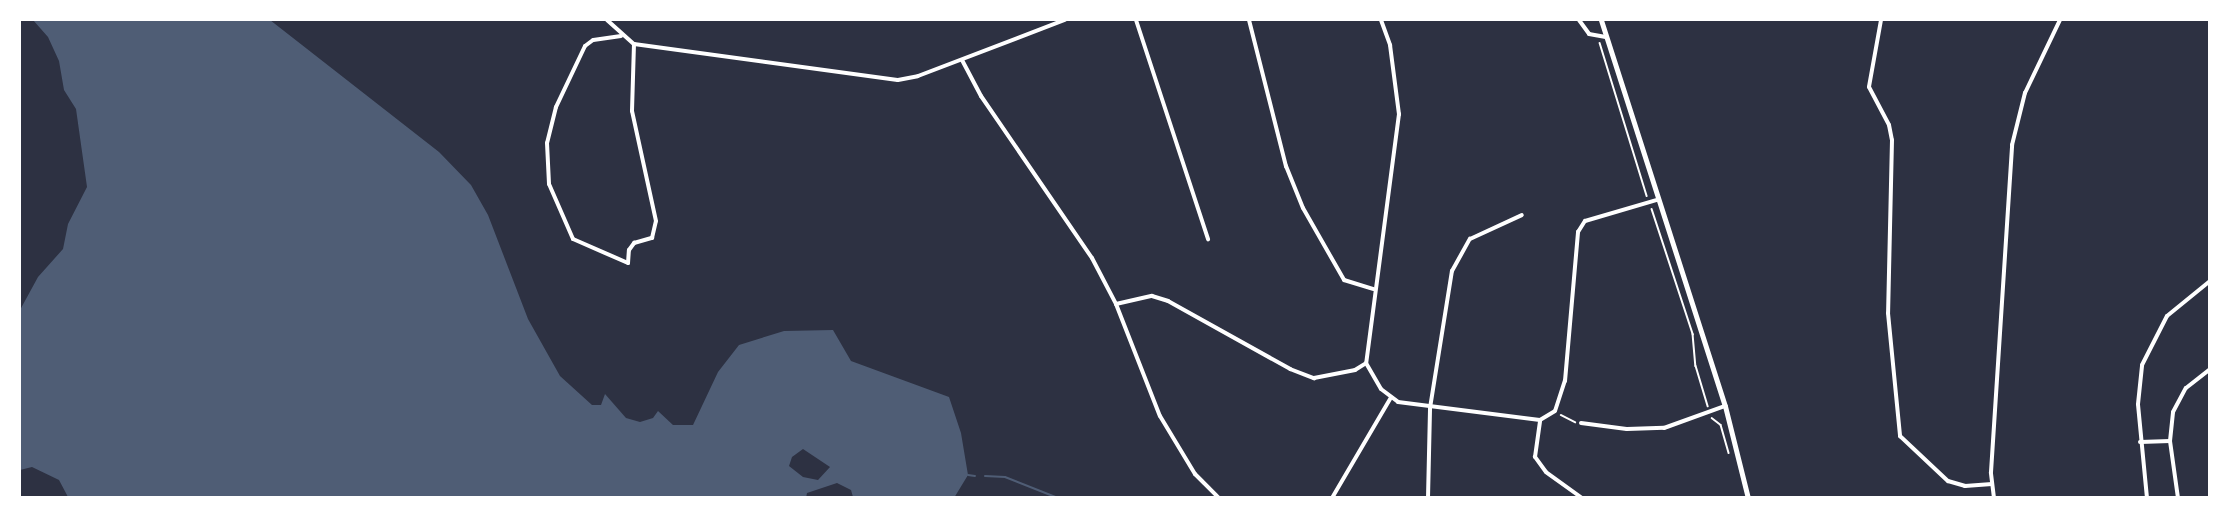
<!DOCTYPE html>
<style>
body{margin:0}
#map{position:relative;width:2229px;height:517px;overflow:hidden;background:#2d3142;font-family:Helvetica,sans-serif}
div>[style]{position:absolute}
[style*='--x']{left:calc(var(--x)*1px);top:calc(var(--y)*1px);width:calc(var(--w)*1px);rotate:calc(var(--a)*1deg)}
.water>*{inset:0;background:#4f5d75}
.stream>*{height:2px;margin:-1px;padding:0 1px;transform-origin:1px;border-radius:1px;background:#4f5d75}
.path>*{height:1.5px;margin:-0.75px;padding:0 0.75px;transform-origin:0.75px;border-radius:0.75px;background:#fff}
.minor>*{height:4px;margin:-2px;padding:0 2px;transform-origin:2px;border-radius:2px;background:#fff}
.secondary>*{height:5px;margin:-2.5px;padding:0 2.5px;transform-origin:2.5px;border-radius:2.5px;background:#fff}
span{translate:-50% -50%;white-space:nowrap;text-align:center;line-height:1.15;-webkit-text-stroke:6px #fff;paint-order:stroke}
.frame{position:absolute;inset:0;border:21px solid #fff;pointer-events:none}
</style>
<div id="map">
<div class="water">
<i style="clip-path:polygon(evenodd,33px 20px,270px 20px,439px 152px,471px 185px,488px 215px,528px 319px,560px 376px,592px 405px,601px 405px,605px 394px,626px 418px,640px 422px,653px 418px,658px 411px,673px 425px,693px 425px,718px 372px,739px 345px,784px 331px,833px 330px,851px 361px,949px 397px,961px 433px,968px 475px,954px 498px,853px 497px,851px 490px,837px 483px,807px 493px,806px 498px,68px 497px,59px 480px,32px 467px,20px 470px,20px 310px,38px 277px,63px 249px,68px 224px,87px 187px,76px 109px,64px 90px,59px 61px,48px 37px,33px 20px,803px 449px,830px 467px,818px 480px,803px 477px,789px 466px,792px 457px,803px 449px)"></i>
</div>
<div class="stream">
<i style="--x:968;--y:475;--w:7;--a:8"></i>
<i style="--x:985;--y:476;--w:20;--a:3"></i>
<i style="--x:1005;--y:477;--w:57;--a:21.6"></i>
</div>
<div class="path">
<i style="--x:1600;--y:43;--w:160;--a:72.9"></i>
<i style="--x:1652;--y:209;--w:132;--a:71.8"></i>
<i style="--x:1693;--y:334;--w:32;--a:85"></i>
<i style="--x:1696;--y:366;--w:42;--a:73.3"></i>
<i style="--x:1561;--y:415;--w:16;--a:27"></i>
<i style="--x:1712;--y:418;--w:11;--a:38"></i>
<i style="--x:1721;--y:425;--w:29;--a:74"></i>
</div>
<div class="minor">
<i style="--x:607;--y:20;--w:36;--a:42"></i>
<i style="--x:634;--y:44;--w:266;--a:7.8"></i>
<i style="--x:898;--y:80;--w:20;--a:-11"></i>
<i style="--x:918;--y:76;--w:157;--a:-20.9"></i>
<i style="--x:1136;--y:20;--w:231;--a:71.8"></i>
<i style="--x:1249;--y:20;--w:151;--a:75.8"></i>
<i style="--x:1286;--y:166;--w:45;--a:68"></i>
<i style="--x:1303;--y:208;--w:83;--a:60.3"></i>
<i style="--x:1344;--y:280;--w:31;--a:17"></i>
<i style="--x:1381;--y:20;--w:27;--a:70"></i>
<i style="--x:1390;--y:45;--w:70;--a:82.6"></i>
<i style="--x:1399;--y:114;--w:251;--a:97.5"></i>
<i style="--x:1366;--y:363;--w:30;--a:60"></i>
<i style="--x:1381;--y:389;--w:21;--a:37"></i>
<i style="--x:1398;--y:402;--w:143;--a:7.2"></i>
<i style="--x:1579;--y:20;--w:17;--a:54"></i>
<i style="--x:1589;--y:34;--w:17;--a:10"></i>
<i style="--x:1881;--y:20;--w:68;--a:100.2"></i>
<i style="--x:1869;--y:87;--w:43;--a:62.2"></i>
<i style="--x:1889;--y:125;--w:15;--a:79"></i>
<i style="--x:1892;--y:140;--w:173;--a:91.3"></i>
<i style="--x:1888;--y:313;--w:124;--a:84.4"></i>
<i style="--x:1900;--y:436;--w:66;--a:43.2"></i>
<i style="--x:1948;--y:481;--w:18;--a:16"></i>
<i style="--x:1965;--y:486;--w:27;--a:-4"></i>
<i style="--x:621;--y:36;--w:28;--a:172"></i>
<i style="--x:593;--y:40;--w:10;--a:143"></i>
<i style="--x:585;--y:46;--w:68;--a:115.4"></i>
<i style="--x:556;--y:107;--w:37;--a:104"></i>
<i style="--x:547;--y:143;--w:41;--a:87.2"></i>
<i style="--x:549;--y:184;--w:60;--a:66.4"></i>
<i style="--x:573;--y:239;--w:60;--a:23.6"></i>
<i style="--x:628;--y:263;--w:13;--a:-86"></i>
<i style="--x:629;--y:250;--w:9;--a:-54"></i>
<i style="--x:634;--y:243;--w:19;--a:-16"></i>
<i style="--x:652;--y:238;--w:17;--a:-77"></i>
<i style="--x:656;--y:221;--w:113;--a:-102.3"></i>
<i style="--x:632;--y:111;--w:67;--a:-88.3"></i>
<i style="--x:962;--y:60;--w:41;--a:62.2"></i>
<i style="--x:981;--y:96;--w:196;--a:55.6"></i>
<i style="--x:1092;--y:258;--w:52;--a:62.4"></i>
<i style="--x:1116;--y:304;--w:120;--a:68.6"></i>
<i style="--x:1160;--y:416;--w:68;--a:58.9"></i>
<i style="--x:1195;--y:474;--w:34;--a:45"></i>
<i style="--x:1116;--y:304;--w:37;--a:-13"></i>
<i style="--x:1152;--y:296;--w:17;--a:17"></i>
<i style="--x:1168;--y:301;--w:140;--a:29.1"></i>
<i style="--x:1290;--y:369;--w:26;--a:21"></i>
<i style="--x:1314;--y:378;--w:42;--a:-11"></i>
<i style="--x:1355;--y:370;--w:13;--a:-32"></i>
<i style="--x:1581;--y:423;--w:46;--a:7.4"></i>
<i style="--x:1627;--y:429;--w:37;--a:-2"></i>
<i style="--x:1664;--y:428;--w:65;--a:-19.8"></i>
<i style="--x:2140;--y:442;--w:30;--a:-2"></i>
<i style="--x:1332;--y:498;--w:115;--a:-59.6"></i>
<i style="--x:1428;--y:498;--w:90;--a:-88.7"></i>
<i style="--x:1430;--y:408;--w:139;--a:-80.9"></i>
<i style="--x:1452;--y:271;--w:37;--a:-61"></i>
<i style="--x:1470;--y:239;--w:57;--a:-24.8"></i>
<i style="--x:1582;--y:498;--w:44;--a:-144.2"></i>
<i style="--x:1546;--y:472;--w:19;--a:-126"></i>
<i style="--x:1535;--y:457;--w:37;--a:-82"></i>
<i style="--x:1540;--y:420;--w:17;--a:-31"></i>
<i style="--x:1555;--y:411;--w:32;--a:-72"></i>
<i style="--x:1565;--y:381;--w:150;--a:-85"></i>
<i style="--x:1578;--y:232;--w:13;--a:-58"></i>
<i style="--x:1585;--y:221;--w:75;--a:-16.3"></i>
<i style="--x:1994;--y:498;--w:26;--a:-97"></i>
<i style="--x:1991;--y:472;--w:328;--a:-86.3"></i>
<i style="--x:2012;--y:145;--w:54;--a:-76"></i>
<i style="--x:2025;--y:93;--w:81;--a:-64.4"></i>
<i style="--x:2147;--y:498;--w:94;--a:-95.5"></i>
<i style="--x:2138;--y:404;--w:39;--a:-84"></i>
<i style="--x:2142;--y:365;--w:55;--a:-63"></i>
<i style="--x:2167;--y:316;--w:55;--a:-39.1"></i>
<i style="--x:2178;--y:498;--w:58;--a:-98"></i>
<i style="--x:2170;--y:441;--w:29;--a:-84"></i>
<i style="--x:2173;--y:412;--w:27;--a:-62"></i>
<i style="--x:2186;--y:388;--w:31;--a:-38"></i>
</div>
<div class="secondary">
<i style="--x:1601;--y:20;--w:405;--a:72.2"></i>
<i style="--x:1725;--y:406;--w:95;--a:76"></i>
</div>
<div class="frame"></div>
</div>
